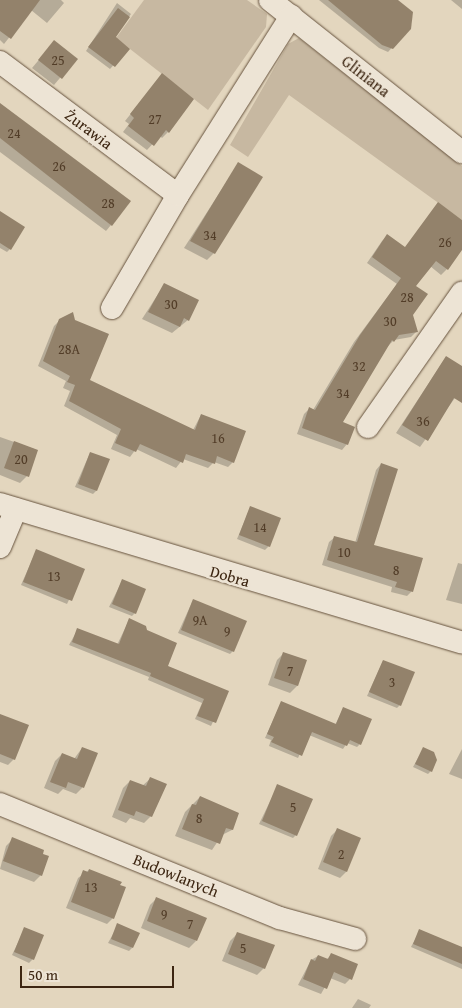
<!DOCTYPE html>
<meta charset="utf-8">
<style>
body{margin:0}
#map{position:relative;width:462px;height:1008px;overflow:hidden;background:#e3d6be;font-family:"Gentium Book Plus",serif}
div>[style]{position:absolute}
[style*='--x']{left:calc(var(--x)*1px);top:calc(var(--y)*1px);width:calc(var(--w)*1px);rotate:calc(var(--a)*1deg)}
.green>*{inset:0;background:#c7b8a1}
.shadow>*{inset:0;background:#0003}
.building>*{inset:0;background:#93826b}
.roads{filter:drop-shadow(0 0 1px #66523d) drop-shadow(0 0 1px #66523d)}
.minor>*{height:22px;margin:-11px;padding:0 11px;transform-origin:11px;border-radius:11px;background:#ede4d5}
span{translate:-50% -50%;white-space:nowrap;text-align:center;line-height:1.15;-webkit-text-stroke:5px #ede4d5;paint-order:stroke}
.number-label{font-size:14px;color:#523d28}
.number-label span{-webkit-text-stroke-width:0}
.street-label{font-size:16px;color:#3d2612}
.scale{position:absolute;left:20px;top:966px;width:154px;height:22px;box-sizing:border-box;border:2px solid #3d2612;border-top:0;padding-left:6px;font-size:15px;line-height:18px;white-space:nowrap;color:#3d2612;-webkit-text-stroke:4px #ede4d5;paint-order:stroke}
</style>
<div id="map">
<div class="green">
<i style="clip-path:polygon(144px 0,247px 0,267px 14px,266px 27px,208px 110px,116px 38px)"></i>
<i style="clip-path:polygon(299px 38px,462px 166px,462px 220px,289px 95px,248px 157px,230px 145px,288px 44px)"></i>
</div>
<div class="shadow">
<i style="clip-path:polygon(0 0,61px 0,64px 3px,47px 23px,31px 10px,4px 44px,0 40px)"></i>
<i style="clip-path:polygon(319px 0,396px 0,410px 28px,388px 52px,379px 48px)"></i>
<i style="clip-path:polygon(451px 0,462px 0,462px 9px)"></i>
<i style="clip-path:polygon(117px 3px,131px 14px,114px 38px,128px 49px,110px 69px,86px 51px)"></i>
<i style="clip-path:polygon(54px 42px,76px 59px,54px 85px,32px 68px)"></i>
<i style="clip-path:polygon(157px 81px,168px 132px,162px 138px,160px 136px,147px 150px,123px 132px,129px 124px,125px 121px)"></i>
<i style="clip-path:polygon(0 104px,111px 225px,106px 231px,0 152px)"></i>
<i style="clip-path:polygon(238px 164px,214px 253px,207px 260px,184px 248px)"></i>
<i style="clip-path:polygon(0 213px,10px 249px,7px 252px,0 248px)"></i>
<i style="clip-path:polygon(462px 221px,462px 245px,447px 269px,441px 275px,430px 266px,415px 287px,412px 315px,417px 331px,411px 337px,394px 340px,387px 347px,341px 423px,347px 444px,342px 450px,297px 434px,304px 414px,309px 409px,313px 410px,354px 342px,397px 284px,367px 263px,382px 241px,387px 236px,405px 248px)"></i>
<i style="clip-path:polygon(164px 285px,188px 320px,172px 333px,142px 319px)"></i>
<i style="clip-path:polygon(60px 320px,89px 381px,193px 430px,201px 415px,233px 462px,228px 467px,214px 462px,208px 468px,183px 459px,176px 468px,136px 449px,130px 457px,111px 449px,117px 435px,64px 406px,70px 391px,63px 388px,66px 381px,38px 366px,54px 326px)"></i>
<i style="clip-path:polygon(446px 357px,462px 367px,462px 388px,420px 447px,396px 433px)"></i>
<i style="clip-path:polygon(0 437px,37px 450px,27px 476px,20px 483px,0 475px)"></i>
<i style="clip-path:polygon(90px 453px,96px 491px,93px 494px,75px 487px)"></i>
<i style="clip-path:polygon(381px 464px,372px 545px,412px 591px,407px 596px,391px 592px,392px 587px,322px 565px,329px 542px,335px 537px,355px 543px,376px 470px)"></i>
<i style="clip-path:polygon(250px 508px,269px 546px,265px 550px,237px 539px)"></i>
<i style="clip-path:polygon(36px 551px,83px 570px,67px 604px,21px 585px)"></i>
<i style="clip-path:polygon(458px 563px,462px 564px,462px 604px,446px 600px)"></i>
<i style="clip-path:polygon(122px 581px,135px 613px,132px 616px,109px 607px)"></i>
<i style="clip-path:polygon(193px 600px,233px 651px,230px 654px,178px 633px)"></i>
<i style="clip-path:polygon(129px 620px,167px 666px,227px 692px,211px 726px,195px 719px,202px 703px,148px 680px,149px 677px,69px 645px,78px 629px,117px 645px)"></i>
<i style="clip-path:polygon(284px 653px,306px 661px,297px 686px,290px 693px,268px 685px,277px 660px)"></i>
<i style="clip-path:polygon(383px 661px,400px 705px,397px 708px,367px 696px)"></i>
<i style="clip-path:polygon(281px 703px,335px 725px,343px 709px,360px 744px,357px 747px,347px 743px,343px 749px,309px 735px,298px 758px,269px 746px,271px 740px,265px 738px)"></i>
<i style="clip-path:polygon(0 715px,14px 759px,8px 765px,0 762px)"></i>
<i style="clip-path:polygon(82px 748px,96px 754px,82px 788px,76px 794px,63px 789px,58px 794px,44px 788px,55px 761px,62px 754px,74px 759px)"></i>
<i style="clip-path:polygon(423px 749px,431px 771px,428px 774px,413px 767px)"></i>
<i style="clip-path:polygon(462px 749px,462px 779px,449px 774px)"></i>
<i style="clip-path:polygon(150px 779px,151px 816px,144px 823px,130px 818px,126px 823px,112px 817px,123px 788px,130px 781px,142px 786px)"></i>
<i style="clip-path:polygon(278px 785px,296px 835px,293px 838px,259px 824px)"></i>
<i style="clip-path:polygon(200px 797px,238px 814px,232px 830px,222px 835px,212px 850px,175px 836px,185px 812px)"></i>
<i style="clip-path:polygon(337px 830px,346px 872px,340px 878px,318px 869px,331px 836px)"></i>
<i style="clip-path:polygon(13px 839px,41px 875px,34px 882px,0 869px,6px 846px)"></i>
<i style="clip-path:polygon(89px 870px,119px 885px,113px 918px,107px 924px,66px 908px,78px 878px)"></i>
<i style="clip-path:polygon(157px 898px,196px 941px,189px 948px,141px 928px,150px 905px)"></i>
<i style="clip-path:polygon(118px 925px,132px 948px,129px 951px,108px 943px)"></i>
<i style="clip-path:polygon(25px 928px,33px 959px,29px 963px,12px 955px)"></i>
<i style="clip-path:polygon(420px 930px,462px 948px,462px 969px,411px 947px)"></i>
<i style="clip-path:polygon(237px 934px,264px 968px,257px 975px,222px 961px,230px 941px)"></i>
<i style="clip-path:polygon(331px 955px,350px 979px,345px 984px,330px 978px,321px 994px,298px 985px,311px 960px,318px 956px,326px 960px)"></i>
<i style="clip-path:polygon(358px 999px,371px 1005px,369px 1008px,352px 1008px)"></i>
</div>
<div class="building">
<i style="clip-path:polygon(0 0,40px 0,11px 39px,0 31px)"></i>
<i style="clip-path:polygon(328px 0,398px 0,413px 12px,411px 29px,393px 49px,382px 45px)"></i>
<i style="clip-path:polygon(118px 8px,130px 17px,116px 37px,130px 49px,115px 67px,88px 47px)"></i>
<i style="clip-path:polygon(54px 40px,78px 59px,62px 79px,38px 60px)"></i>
<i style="clip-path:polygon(162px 73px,194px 99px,169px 133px,166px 130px,154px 146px,128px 126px,134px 118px,130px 114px)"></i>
<i style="clip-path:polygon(0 103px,131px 201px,112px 226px,0 138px)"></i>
<i style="clip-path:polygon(238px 162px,263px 177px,215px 254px,190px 241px)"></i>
<i style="clip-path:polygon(438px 202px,462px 220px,462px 250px,448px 270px,436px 261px,416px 286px,428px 294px,413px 315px,418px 332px,399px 335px,394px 342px,392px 340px,343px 422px,355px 427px,348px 445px,302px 428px,309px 407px,315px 410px,360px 335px,401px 278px,372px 257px,387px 234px,405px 247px)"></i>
<i style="clip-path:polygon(0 211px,25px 227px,11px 250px,0 243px)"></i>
<i style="clip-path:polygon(164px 283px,199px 300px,189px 321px,184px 318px,180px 327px,148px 312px)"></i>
<i style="clip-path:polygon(73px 312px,75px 320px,109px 334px,90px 380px,195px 430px,201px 414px,246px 431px,234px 463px,217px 456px,215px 464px,186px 454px,183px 463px,140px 444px,136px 452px,115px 443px,121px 429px,69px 401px,75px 385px,67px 382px,70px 376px,43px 361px,59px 319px)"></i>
<i style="clip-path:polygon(446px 356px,462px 366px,462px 403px,454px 398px,428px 441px,402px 425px)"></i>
<i style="clip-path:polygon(14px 441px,38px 450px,29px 477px,4px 468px)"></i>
<i style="clip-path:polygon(90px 452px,110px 459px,97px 491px,78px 484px)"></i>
<i style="clip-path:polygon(381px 463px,398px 469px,374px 545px,423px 558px,413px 592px,395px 587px,397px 582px,327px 560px,334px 536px,357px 542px)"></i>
<i style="clip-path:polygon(250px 506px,281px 518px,270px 547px,239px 535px)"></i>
<i style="clip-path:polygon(36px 549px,85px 569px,72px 601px,23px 582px)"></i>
<i style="clip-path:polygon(122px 579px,146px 589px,136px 614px,112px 604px)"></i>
<i style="clip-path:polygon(193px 599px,247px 621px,234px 652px,181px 630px)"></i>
<i style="clip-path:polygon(129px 618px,146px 626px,147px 630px,177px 643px,168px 666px,229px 691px,216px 723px,197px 716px,204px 699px,150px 676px,151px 673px,72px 642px,77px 628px,119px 644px)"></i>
<i style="clip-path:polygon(283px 652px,307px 660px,298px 686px,274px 678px)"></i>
<i style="clip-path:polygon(383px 660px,415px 672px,401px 706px,369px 692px)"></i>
<i style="clip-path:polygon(281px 701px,336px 724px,343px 707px,372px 719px,361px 745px,350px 740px,347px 746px,312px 732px,302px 756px,271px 742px,274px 737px,267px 734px)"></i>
<i style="clip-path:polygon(0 714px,29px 725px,15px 760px,0 754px)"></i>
<i style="clip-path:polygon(82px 747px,98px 753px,84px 788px,68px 782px,66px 788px,50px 782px,62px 753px,77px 759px)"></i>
<i style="clip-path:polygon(423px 747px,434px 752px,437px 760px,432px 772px,415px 764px)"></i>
<i style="clip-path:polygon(150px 777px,167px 784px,152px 817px,136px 811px,134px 816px,118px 810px,130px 780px,146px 786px)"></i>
<i style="clip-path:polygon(277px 784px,313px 799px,297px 836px,262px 821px)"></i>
<i style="clip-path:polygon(200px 796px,239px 813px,233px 830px,226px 828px,220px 844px,182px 829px,192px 804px,196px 805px)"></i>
<i style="clip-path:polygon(337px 828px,361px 838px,347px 872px,323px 862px)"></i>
<i style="clip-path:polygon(12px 837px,44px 850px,43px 854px,49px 856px,42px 876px,3px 861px)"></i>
<i style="clip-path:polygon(89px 869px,122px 882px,120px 885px,126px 887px,114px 919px,71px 902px,83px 870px,88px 872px)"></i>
<i style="clip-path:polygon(156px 897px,207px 918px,197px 941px,147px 921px)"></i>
<i style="clip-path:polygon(117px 923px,140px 933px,133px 948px,111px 939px)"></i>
<i style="clip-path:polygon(24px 927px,44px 935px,34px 960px,14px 952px)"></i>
<i style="clip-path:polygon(419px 929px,462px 947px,462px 964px,413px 944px)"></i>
<i style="clip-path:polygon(237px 932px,275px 945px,265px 969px,228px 954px)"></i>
<i style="clip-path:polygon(331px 953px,358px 964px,352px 980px,334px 972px,327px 989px,303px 979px,311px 959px,315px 961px,318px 955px,328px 959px)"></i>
</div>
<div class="roads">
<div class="minor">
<i style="--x:270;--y:0;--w:245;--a:38.4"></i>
<i style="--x:0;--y:62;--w:222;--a:36.8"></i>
<i style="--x:112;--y:308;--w:131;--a:-59.7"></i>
<i style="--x:178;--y:195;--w:212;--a:-57.7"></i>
<i style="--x:368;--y:427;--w:164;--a:-55"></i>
<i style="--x:0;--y:504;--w:482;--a:16.7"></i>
<i style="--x:0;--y:547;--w:41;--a:-67.2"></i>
<i style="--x:0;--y:804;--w:302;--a:22.2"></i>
<i style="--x:280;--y:918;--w:78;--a:15.6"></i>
</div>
</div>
<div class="number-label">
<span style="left:58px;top:60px">25</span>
<span style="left:155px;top:119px">27</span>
<span style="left:14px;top:133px">24</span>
<span style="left:59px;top:166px">26</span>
<span style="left:108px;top:203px">28</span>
<span style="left:210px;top:235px">34</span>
<span style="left:445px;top:242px">26</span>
<span style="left:407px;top:297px">28</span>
<span style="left:171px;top:304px">30</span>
<span style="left:390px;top:321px">30</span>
<span style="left:69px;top:349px">28A</span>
<span style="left:359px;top:366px">32</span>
<span style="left:343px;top:393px">34</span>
<span style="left:423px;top:421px">36</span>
<span style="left:218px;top:438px">16</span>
<span style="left:21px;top:459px">20</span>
<span style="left:260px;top:527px">14</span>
<span style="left:344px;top:552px">10</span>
<span style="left:396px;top:570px">8</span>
<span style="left:54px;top:576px">13</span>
<span style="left:200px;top:620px">9A</span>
<span style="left:227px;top:631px">9</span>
<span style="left:290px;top:671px">7</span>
<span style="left:392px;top:682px">3</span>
<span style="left:293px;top:807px">5</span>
<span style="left:199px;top:818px">8</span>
<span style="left:341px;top:854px">2</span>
<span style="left:91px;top:887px">13</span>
<span style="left:164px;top:914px">9</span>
<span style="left:190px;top:924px">7</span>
<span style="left:243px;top:948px">5</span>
</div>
<div class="street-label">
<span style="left:366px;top:76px;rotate:38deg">Gliniana</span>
<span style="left:89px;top:129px;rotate:37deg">Żurawia</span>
<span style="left:230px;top:576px;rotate:16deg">Dobra</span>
<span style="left:176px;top:875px;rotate:22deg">Budowlanych</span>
</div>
<div class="scale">50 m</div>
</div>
